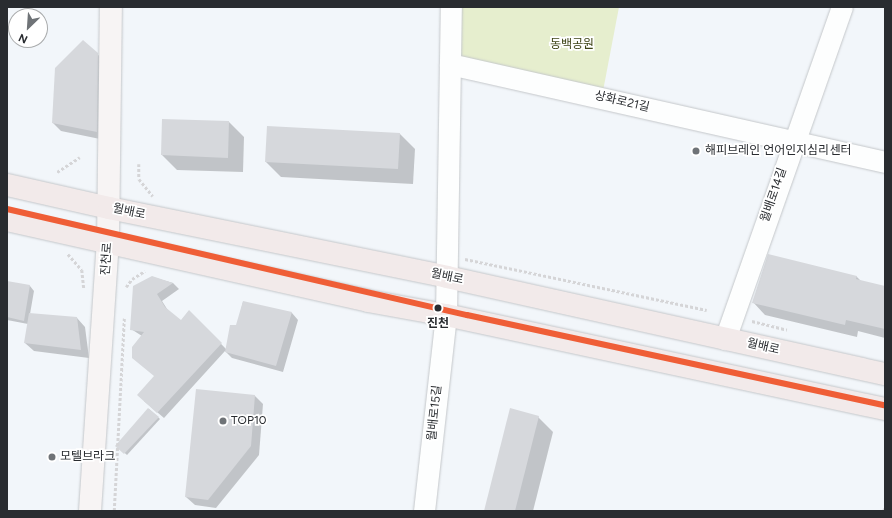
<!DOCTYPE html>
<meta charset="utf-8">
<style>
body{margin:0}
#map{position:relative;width:892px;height:518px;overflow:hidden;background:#f2f6fa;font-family:Figtree,"Noto Sans KR",sans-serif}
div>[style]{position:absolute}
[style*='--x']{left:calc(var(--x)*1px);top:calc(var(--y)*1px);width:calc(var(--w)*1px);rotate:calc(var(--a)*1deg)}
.green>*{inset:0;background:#e6eece}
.shadow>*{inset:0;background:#0003}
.building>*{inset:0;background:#d6d8dc}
.path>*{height:2.5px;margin-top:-1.25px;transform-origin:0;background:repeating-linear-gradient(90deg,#d5d5d7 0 3px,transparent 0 5px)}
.roads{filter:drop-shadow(0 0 1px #c4c7ca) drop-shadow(0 0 1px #c4c7ca)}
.street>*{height:21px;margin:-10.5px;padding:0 10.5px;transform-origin:10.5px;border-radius:10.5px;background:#fdfefe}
.secondary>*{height:22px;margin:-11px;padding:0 11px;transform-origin:11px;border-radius:11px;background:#f7f4f4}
.primary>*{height:22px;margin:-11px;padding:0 11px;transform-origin:11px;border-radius:11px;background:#f2eaea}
.metro-1>*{height:6px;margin:-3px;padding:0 3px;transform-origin:3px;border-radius:3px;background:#ef5e37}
.dots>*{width:11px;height:11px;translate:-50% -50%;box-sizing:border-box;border:2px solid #fff;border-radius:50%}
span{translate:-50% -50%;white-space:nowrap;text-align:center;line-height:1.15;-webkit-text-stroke:3.5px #fff;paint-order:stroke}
.park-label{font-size:12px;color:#3d4315}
.street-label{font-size:12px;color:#292c30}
.poi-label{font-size:12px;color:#292c30}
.left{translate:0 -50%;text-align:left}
.stop-label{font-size:12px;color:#292c30;font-weight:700}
.frame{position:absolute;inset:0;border:8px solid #292c30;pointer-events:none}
.north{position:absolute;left:8px;top:8px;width:40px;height:40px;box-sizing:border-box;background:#fff;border:1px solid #a9abac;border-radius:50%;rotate:205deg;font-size:11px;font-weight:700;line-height:16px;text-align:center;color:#292c30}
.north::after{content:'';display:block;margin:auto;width:14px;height:18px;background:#6f7377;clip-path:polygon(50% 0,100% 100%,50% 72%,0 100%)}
</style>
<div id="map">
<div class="green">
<i style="clip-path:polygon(460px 7px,619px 7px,603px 91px,459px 59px)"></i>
</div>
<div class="shadow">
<i style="clip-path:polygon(97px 54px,106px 62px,105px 140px,61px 131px,53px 123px)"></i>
<i style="clip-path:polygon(163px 120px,229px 122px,244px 137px,243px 172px,177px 170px,162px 155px)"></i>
<i style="clip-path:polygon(400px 134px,415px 149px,413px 184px,281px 177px,266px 162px)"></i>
<i style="clip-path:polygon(856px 276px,862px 282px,885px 287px,885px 338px,858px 331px,857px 337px,765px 315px,753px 302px)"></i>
<i style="clip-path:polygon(152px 277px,173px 283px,179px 289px,162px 301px,169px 312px,181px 321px,189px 311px,226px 349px,237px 326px,243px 302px,292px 313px,298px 320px,283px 372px,232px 358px,225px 351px,164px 418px,144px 401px,155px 376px,142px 336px,131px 329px)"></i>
<i style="clip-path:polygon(7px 282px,30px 286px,34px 291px,30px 314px,77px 318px,85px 327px,89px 358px,34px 351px,25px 343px,28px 324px,7px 320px)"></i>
<i style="clip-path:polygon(197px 390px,255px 396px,263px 404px,259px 455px,216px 508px,195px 505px,186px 497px)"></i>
<i style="clip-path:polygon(149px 409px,160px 419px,127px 455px,117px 446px)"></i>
<i style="clip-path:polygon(538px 417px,553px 432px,533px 511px,486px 511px)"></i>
</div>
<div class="building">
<i style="clip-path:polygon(83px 40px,98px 53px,97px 132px,52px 123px,55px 68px)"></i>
<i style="clip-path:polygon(162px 119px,229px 121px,228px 158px,161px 155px)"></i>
<i style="clip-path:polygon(267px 126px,400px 133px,398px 169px,265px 162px)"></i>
<i style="clip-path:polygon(768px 254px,857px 276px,856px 279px,885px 286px,885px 329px,846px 320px,845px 325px,752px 303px)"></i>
<i style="clip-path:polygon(152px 276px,173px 283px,157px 294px,165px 307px,181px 320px,189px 310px,222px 343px,157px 413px,137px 395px,154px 376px,132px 358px,132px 347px,144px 332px,130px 330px,133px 286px)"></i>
<i style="clip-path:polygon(7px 281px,30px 285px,24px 321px,7px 317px)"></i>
<i style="clip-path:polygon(243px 301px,292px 312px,276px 366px,225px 352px,230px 325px,236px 325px)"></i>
<i style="clip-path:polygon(29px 313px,77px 317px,81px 350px,24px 343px)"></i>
<i style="clip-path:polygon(196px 389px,255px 395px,251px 446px,208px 500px,185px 497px)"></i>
<i style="clip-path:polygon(148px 408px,159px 417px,124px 454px,115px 446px)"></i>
<i style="clip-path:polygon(510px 408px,539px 416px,515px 511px,484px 511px)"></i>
</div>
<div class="path">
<i style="--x:139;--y:164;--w:15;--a:90"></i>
<i style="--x:139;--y:179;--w:22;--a:51"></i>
<i style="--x:57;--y:172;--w:27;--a:-33"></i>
<i style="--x:68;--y:254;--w:21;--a:49"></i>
<i style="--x:82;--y:270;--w:18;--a:84"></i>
<i style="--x:465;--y:259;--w:247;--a:11.9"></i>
<i style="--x:126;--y:287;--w:10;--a:-53"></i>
<i style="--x:132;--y:279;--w:15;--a:-32"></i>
<i style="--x:752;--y:321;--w:36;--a:14"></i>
<i style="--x:114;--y:511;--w:193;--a:-87"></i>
<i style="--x:883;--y:511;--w:4;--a:-56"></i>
</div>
<div class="roads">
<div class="street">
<i style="--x:450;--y:64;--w:446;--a:12.7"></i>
<i style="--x:725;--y:339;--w:352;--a:-70.6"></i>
<i style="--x:424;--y:511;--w:197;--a:-83.6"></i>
<i style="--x:446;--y:315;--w:308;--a:-89.1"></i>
</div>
<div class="secondary">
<i style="--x:90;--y:511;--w:269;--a:-86.2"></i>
<i style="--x:108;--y:243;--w:236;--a:-89.3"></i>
</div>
<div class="primary">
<i style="--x:7;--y:185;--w:105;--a:12.7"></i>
<i style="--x:109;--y:208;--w:345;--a:11.5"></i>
<i style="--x:447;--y:277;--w:449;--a:12.5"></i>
<i style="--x:7;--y:220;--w:370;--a:12.6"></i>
<i style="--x:368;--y:301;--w:79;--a:10.2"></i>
<i style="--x:446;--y:315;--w:449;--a:12.1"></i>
</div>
</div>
<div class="metro-1">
<i style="--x:7;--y:209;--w:472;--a:13"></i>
<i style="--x:467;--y:315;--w:428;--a:12.2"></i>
</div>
<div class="dots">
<i style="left:696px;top:151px;background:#6f7377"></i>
<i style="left:438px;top:308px;background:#292c30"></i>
<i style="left:223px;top:421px;background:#6f7377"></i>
<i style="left:52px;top:457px;background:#6f7377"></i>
</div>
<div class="park-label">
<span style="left:572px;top:45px">동백공원</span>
</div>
<div class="street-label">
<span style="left:622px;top:102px;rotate:13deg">상화로21길</span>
<span style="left:774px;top:195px;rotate:-71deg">월배로14길</span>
<span style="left:129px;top:212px;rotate:12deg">월배로</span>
<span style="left:107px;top:259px;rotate:-86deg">진천로</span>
<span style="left:447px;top:277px;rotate:12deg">월배로</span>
<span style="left:763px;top:347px;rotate:13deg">월배로</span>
<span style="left:435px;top:413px;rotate:-84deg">월배로15길</span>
</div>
<div class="poi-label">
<span class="left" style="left:705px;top:151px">해피브레인 언어인지심리센터</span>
<span class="left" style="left:231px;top:421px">TOP10</span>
<span class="left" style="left:60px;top:457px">모텔브라크</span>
</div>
<div class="stop-label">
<span style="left:438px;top:324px">진천</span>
</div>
<div class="frame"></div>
<div class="north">N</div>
</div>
